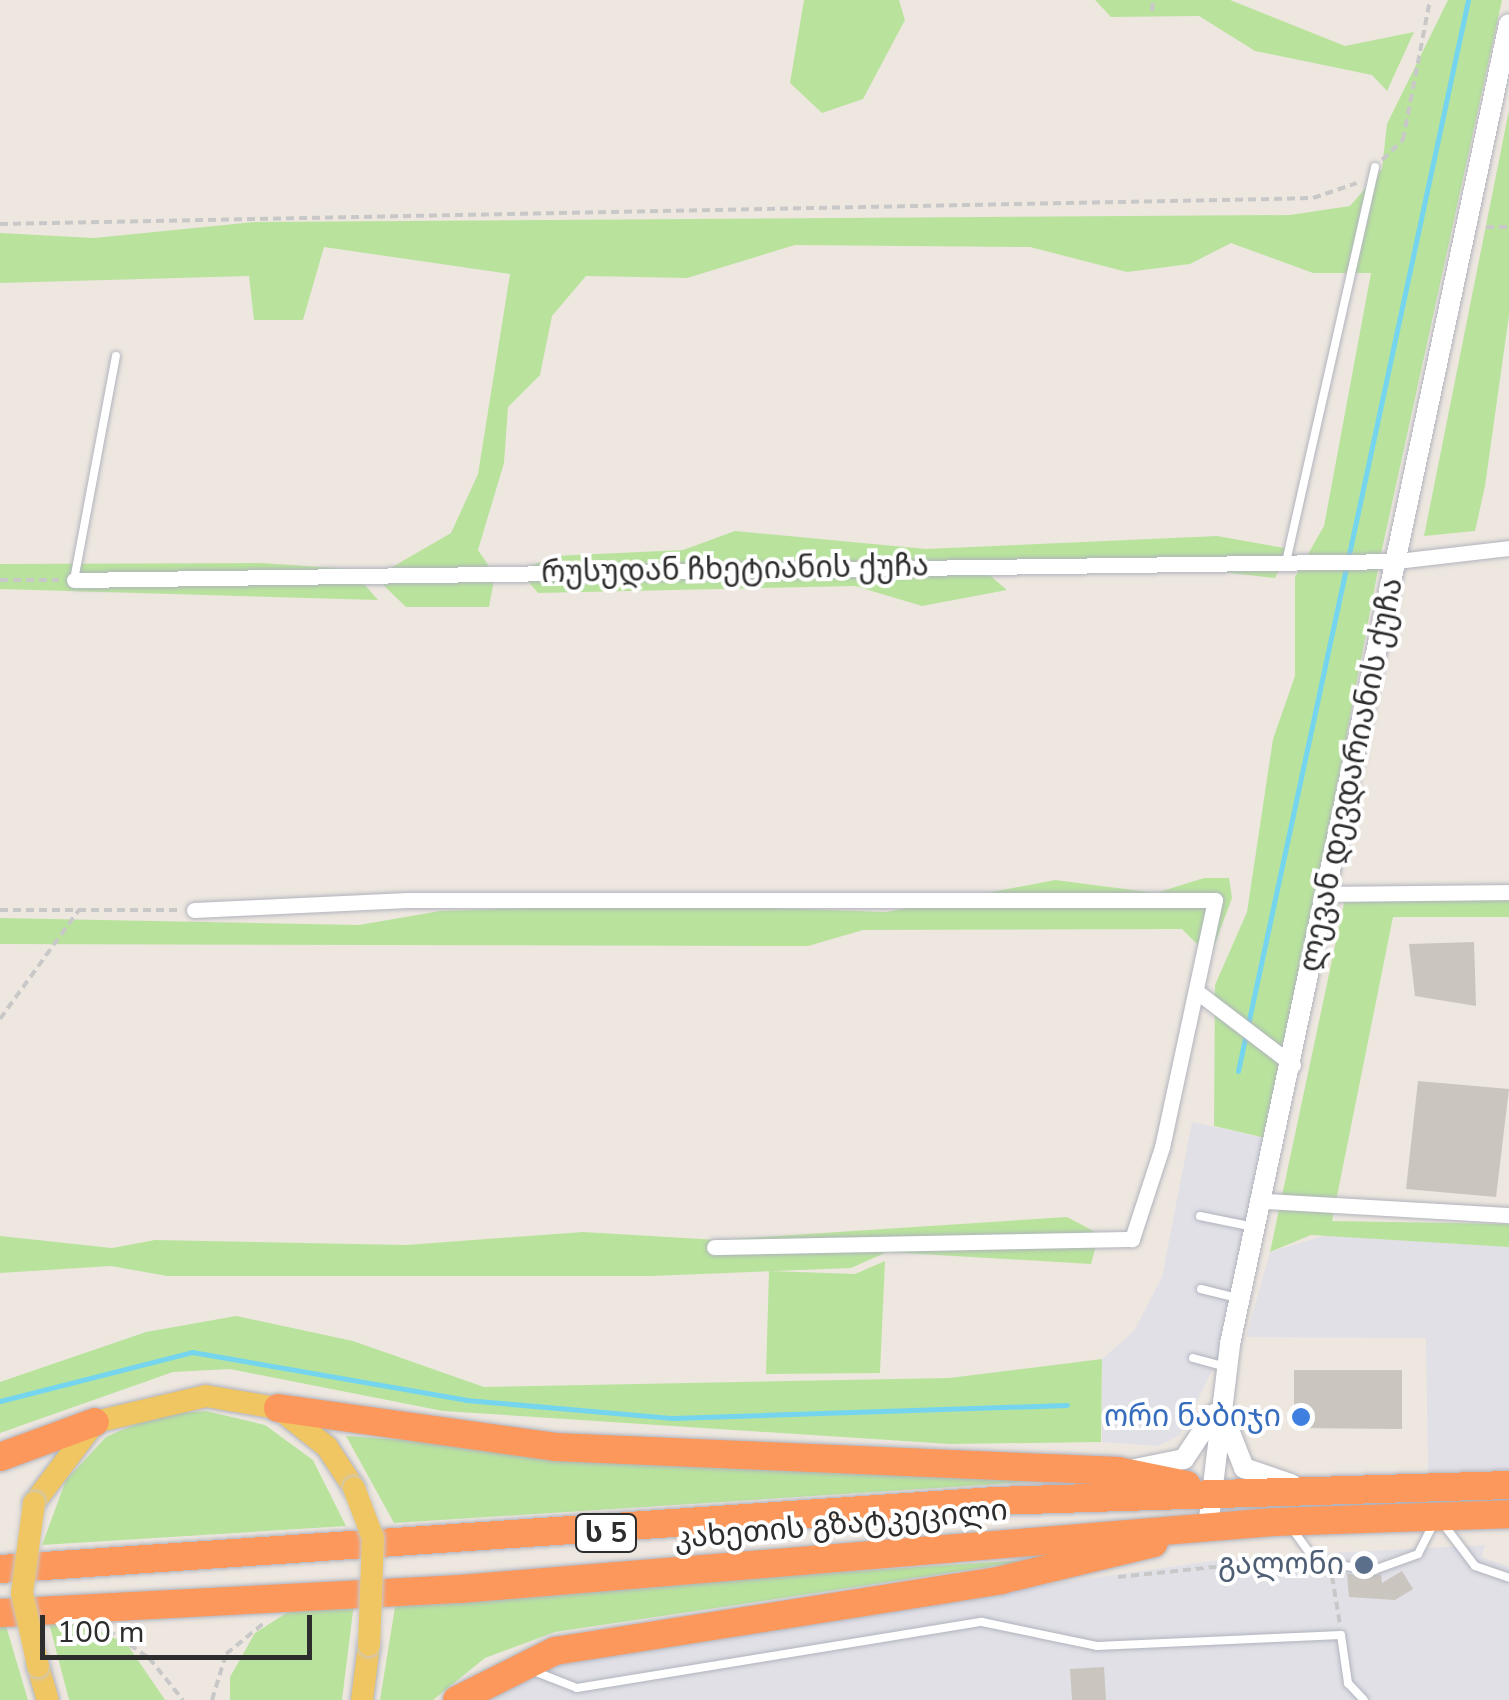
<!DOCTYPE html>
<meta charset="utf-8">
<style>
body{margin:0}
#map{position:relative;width:1509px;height:1700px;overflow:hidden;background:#eee7e0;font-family:"Nunito Sans","Noto Sans Georgian",sans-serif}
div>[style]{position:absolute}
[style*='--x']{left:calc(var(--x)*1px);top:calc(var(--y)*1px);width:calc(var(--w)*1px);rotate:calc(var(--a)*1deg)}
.industrial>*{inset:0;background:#e1e0e7}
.green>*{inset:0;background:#b9e39d}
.stream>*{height:5px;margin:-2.5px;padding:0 2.5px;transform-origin:2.5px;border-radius:2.5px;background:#75d5ee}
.building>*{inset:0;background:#cac5be}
.path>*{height:4px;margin-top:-2px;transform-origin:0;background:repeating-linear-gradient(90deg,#c8c8c8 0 8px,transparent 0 13px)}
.roads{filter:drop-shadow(0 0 2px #b0b3bd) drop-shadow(0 0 2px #b0b3bd)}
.lane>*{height:8px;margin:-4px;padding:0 4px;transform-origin:4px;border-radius:4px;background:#fff}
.street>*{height:15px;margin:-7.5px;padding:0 7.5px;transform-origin:7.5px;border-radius:7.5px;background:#fff}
.secondary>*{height:20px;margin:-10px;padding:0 10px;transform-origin:10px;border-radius:10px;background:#fff}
.primary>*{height:22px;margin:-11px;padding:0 11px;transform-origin:11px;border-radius:11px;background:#f0c663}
.highway>*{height:28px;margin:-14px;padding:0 14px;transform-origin:14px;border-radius:14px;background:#fc985c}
.bridges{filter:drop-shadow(0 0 2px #c8c8c8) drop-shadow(0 0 2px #c8c8c8)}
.primary-bridge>*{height:22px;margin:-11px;padding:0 11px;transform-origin:11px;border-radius:11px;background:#f0c663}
.dots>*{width:28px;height:28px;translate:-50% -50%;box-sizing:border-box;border:5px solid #fff;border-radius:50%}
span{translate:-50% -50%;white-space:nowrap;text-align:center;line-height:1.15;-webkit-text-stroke:8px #fff;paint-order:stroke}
.shield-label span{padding:2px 8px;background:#fff;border:2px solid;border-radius:8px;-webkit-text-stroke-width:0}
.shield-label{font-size:28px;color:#2d2d2d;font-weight:700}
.street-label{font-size:30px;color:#2d2d2d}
.shop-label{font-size:30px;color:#366cbe}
.right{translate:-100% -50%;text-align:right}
.service-label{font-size:30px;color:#4e5e75}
.scale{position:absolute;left:40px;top:1615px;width:272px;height:45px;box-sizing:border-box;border:5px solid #2d2d2d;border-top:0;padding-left:12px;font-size:30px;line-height:35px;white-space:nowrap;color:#2d2d2d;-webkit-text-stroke:8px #fff;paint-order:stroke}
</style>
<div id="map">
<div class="industrial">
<i style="clip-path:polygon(1192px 1122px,1270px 1139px,1218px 1359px,1180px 1435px,1158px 1446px,1102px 1442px,1102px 1359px,1134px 1331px,1162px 1277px)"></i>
<i style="clip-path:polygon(1327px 1235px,1509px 1247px,1509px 1470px,1428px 1471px,1426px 1338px,1246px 1337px,1270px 1252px)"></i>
<i style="clip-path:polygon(1485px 1545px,1482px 1557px,1509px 1567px,1509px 1700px,474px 1700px,564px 1658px,709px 1633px,1233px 1558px)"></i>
</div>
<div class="green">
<i style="clip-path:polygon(804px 0,899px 0,905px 20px,863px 99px,822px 113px,790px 83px)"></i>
<i style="clip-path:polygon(1095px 0,1230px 0,1345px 46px,1414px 32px,1387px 91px,1372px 75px,1255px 51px,1199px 16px,1111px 17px)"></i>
<i style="clip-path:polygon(1448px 0,1502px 0,1381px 554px,1270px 1139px,1214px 1126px,1215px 985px,1247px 912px,1273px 739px,1295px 676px,1295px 577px,1324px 526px,1371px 273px,1313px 273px,1231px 243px,1190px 264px,1127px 272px,1030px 247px,795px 245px,687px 278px,586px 276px,552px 316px,540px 375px,508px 407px,504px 463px,478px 550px,495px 575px,489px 607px,406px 607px,375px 577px,451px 533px,478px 474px,510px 274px,324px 247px,303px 320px,254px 320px,249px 276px,0 283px,0 233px,94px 238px,254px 222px,1290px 215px,1350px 206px,1382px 169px,1387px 124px)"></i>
<i style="clip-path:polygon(1509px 110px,1509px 315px,1485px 486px,1475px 531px,1424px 536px)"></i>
<i style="clip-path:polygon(735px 531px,926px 549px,1217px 536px,1290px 549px,1275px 578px,1187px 568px,988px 574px,1007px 590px,922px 606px,855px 586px,538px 593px,519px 571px,554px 556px,683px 550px)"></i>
<i style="clip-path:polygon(261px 563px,351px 569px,378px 600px,0 589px,0 564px)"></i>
<i style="clip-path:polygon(1204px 878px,1229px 878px,1232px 898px,1210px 957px,1182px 929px,863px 930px,808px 946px,0 944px,0 918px,359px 925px,440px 911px,652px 904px,886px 912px,1055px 880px,1156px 893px)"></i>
<i style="clip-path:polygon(1509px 897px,1509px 917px,1393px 917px,1332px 1221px,1509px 1224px,1509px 1247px,1311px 1235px,1270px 1252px,1345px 899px)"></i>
<i style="clip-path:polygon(1067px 1217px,1099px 1234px,1091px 1264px,887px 1252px,851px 1268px,652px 1276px,167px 1276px,111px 1266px,0 1273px,0 1236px,112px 1248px,155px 1240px,406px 1245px,583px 1232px,718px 1240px)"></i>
<i style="clip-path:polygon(885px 1261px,880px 1373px,766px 1374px,769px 1271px,855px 1274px)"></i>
<i style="clip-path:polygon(236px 1316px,353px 1341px,484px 1387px,949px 1378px,1102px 1359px,1101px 1442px,950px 1444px,443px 1411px,230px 1369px,173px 1372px,0 1433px,0 1382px,146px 1332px)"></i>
<i style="clip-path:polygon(206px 1411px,265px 1425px,313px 1460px,346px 1526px,42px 1545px,66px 1480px,106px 1437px,156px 1415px)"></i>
<i style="clip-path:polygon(346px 1436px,451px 1443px,1045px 1481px,394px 1523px)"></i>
<i style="clip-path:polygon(1042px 1559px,555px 1632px,485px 1658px,433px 1700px,380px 1700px,396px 1601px)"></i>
<i style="clip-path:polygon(354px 1603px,342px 1700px,230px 1700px,230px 1677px,255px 1633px,296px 1607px)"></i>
<i style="clip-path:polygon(78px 1621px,127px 1644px,165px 1700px,69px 1700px,49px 1623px)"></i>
<i style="clip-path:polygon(0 1626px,6px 1626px,28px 1700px,0 1700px)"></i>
</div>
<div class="stream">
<i style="--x:1238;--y:1071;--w:1095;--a:-77.88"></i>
<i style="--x:0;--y:1401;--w:198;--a:-14.3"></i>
<i style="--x:192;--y:1352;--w:278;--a:9.9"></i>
<i style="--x:466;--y:1400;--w:208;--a:5"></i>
<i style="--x:673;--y:1418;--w:394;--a:-1.9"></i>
</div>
<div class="building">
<i style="clip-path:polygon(1474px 942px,1476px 1006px,1415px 996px,1409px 944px)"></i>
<i style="clip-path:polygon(1418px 1081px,1509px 1089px,1496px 1197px,1406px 1189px)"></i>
<i style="clip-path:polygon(1294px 1370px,1402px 1370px,1402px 1429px,1294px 1428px)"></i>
<i style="clip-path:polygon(1402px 1571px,1413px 1589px,1395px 1600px,1349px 1597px,1347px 1574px,1381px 1575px,1382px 1583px)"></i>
<i style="clip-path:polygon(1104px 1667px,1106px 1700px,1072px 1700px,1070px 1669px)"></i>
</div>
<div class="path">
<i style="--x:1152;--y:11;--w:11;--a:-85"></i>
<i style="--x:1382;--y:160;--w:29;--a:-44"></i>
<i style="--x:1403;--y:140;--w:143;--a:-79.1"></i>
<i style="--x:0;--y:224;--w:1313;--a:-1.13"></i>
<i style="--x:1313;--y:198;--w:46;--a:-18.8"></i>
<i style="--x:1486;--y:227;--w:23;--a:0"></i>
<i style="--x:0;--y:580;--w:59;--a:0"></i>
<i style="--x:0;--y:910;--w:180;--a:0"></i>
<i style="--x:0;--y:1019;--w:135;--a:-54.1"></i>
<i style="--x:1332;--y:1576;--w:50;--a:80.7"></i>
<i style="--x:1118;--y:1577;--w:157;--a:-5.9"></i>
<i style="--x:108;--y:1630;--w:50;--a:34.3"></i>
<i style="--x:149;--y:1658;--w:54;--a:51"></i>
<i style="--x:212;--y:1700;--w:48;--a:-73.1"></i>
<i style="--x:226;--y:1654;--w:49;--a:-39.2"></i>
</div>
<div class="roads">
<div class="lane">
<i style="--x:1286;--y:562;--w:405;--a:-77.3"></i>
<i style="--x:74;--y:580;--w:228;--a:-79.4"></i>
<i style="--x:1200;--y:1216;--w:55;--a:11.5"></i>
<i style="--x:1201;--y:1289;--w:37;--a:14"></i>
<i style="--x:1193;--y:1358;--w:34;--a:15"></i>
<i style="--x:1444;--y:1525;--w:51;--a:52.9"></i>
<i style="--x:1475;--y:1566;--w:36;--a:19"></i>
<i style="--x:1293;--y:1530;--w:39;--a:54"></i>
<i style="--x:1316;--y:1562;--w:59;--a:7.9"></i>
<i style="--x:1374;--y:1570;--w:47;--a:-20"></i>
<i style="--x:1418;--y:1554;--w:35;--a:-63"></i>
<i style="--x:531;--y:1670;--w:49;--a:21.4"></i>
<i style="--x:577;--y:1688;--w:410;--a:-9.3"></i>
<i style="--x:982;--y:1622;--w:117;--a:11.8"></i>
<i style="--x:1097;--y:1646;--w:244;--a:-2.6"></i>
<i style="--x:1341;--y:1635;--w:49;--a:81.7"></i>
<i style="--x:1348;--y:1683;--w:23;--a:47"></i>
</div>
<div class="street">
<i style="--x:74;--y:580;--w:1323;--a:-0.82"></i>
<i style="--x:1397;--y:561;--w:113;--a:-6.6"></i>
<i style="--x:1327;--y:894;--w:182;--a:-0.6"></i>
<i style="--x:194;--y:910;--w:214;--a:-2.7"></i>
<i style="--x:408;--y:900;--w:807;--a:0"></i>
<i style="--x:1215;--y:900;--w:253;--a:102.1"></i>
<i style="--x:1162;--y:1147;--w:97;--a:108.1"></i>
<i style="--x:1132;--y:1239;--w:418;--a:178.9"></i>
<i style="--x:1196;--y:991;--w:122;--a:37.3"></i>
<i style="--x:1265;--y:1201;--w:244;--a:3.3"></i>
</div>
<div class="secondary">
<i style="--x:1224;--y:1417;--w:55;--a:68.6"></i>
<i style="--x:1244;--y:1468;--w:50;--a:18.8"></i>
<i style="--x:1135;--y:1469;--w:50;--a:-11.5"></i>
<i style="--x:1184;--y:1459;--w:54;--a:-56.3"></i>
<i style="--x:1208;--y:1527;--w:184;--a:-83.1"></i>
<i style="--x:1230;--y:1344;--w:1349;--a:-78.07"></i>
</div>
<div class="primary">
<i style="--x:34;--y:1503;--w:101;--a:-53"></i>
<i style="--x:95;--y:1422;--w:114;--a:-13.2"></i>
<i style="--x:206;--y:1396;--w:73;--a:9.5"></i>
<i style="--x:278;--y:1408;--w:63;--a:38.5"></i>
<i style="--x:327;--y:1447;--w:49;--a:56.6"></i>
<i style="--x:38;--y:1666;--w:35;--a:74"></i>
<i style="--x:362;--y:1700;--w:55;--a:-82.7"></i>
</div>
<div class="highway">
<i style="--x:278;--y:1408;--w:280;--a:8"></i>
<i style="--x:555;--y:1447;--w:564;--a:2.44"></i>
<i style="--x:1118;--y:1471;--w:70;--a:11.5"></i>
<i style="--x:0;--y:1457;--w:101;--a:-20.2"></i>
<i style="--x:0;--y:1569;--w:996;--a:-3.91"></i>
<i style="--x:994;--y:1501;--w:515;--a:-1.78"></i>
<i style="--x:0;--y:1613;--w:461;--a:-3"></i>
<i style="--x:460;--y:1589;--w:816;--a:-4.71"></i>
<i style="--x:1273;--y:1522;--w:236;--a:-1.9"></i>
<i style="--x:457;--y:1700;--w:110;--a:-26.6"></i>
<i style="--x:555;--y:1651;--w:452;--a:-9"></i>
<i style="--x:1001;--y:1580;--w:157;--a:-13.6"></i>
</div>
</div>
<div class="bridges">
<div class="primary-bridge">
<i style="--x:354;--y:1488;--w:53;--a:69.2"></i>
<i style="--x:373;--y:1538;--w:107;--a:92.1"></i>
<i style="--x:34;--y:1503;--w:91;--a:97.6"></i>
<i style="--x:22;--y:1593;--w:75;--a:77.6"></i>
</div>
</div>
<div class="dots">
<i style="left:1301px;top:1417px;background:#3f7fe0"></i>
<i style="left:1364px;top:1565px;background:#5c6f8a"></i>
</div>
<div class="shield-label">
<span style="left:606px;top:1533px">ს 5</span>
</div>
<div class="street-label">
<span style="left:735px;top:570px;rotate:-1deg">რუსუდან ჩხეტიანის ქუჩა</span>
<span style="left:1352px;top:775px;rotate:-78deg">ლევან დევდარიანის ქუჩა</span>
<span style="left:841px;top:1525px;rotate:-5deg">კახეთის გზატკეცილი</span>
</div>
<div class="shop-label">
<span class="right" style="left:1281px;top:1417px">ორი ნაბიჯი</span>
</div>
<div class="service-label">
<span class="right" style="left:1344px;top:1565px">გალონი</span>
</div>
<div class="scale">100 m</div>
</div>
